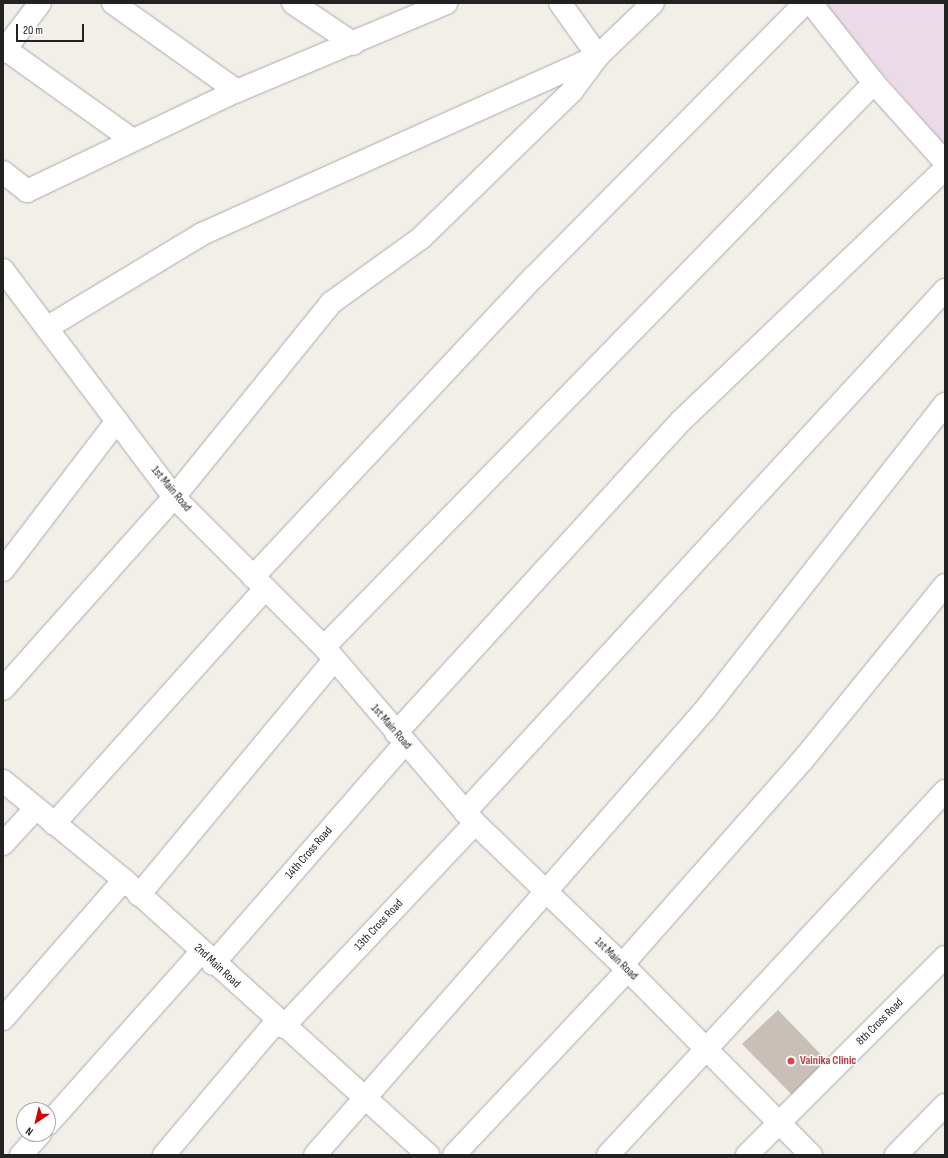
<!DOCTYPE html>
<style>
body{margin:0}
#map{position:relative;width:948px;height:1158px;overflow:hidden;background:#f2efe9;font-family:"Sofia Sans Condensed",sans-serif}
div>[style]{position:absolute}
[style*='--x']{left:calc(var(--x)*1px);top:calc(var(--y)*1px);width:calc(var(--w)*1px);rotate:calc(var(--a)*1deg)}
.industrial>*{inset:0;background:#ebdbe8}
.building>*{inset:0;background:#c7bfb8}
.roads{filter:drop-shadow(0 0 1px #a9a9a9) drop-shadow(0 0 1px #a9a9a9)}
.street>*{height:22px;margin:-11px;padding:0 11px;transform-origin:11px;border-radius:11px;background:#fff}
.dots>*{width:11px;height:11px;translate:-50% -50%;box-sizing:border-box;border:2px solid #fff;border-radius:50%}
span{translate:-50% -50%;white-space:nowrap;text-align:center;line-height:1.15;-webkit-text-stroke:3px #fff;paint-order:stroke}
.street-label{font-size:12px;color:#222}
.health-label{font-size:12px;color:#be3a42;font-weight:700}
.left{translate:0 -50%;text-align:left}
.frame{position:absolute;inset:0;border:4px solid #222;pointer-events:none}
.north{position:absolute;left:16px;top:1102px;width:40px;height:40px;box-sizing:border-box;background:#fff;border:1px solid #a7a7a7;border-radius:50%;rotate:215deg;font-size:11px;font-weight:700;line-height:16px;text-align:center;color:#222}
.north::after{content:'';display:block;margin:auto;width:14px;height:18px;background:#d40000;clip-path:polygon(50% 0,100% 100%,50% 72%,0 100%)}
.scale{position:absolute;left:16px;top:24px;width:68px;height:18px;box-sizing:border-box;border:2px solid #222;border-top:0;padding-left:5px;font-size:12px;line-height:14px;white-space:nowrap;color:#222;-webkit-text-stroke:3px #fff;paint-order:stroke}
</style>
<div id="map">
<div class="industrial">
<i style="clip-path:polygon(821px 3px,945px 3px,945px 145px)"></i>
</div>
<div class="building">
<i style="clip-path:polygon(778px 1010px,832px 1066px,797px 1100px,742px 1044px)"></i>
</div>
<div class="roads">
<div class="street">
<i style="--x:113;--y:3;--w:152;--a:35.4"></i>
<i style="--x:293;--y:3;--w:73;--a:33.9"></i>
<i style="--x:811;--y:3;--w:102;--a:51.8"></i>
<i style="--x:874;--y:83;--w:106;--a:48.1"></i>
<i style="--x:5;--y:49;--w:155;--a:35.5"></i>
<i style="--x:3;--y:52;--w:61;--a:-52.9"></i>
<i style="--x:3;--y:172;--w:31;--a:38"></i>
<i style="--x:27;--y:191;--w:233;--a:-25.5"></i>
<i style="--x:237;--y:91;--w:227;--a:-22.8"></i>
<i style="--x:3;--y:270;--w:284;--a:53"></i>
<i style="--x:174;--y:497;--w:212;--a:45"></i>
<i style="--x:324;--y:647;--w:232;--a:49.4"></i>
<i style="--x:475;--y:823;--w:212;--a:43.9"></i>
<i style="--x:628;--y:970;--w:260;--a:45.3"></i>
<i style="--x:48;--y:327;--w:180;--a:-31.1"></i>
<i style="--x:202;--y:234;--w:434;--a:-24.2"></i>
<i style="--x:598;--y:56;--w:76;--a:-43.9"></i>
<i style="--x:3;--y:570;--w:188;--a:-52.6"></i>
<i style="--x:253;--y:577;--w:410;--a:-46.9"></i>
<i style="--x:533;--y:278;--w:387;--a:-45.3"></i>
<i style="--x:324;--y:647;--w:788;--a:-45.72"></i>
<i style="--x:3;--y:689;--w:257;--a:-48.3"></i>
<i style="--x:174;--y:497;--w:250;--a:-51"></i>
<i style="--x:331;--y:303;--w:111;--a:-35.8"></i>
<i style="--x:421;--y:238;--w:211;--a:-44.2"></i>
<i style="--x:572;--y:91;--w:44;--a:-53.4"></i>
<i style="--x:598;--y:56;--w:65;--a:-125.6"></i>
<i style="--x:396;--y:733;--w:423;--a:-47.6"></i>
<i style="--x:681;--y:421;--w:365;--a:-43.7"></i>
<i style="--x:3;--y:781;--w:156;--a:39.3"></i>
<i style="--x:124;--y:880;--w:410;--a:42.1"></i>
<i style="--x:465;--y:812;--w:709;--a:-47.4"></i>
<i style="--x:54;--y:824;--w:316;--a:-48.1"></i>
<i style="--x:3;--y:844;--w:47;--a:-47.6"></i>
<i style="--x:139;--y:895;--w:305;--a:-50.3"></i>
<i style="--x:213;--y:964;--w:293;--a:-49"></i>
<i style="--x:622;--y:965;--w:272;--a:-48.6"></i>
<i style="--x:802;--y:761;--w:227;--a:-50.9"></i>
<i style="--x:3;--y:1019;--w:184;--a:-49"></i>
<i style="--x:283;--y:1027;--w:280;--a:-46.7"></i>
<i style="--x:48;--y:1124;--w:230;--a:-48.3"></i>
<i style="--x:21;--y:1155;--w:28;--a:-48"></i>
<i style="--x:164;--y:1155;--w:175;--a:-49.9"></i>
<i style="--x:315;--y:1155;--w:592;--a:-48.77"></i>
<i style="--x:705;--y:710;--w:389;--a:-51.9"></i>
<i style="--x:454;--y:1155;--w:254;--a:-46.8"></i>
<i style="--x:608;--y:1155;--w:496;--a:-47.2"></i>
<i style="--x:747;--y:1155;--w:280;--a:-45"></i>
<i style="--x:896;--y:1155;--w:70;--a:-45.6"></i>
</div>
</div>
<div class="dots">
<i style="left:791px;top:1061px;background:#e0444e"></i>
</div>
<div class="street-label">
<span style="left:171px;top:489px;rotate:50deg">1st Main Road</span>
<span style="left:391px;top:727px;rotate:49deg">1st Main Road</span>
<span style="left:309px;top:853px;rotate:-49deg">14th Cross Road</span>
<span style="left:379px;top:925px;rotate:-47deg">13th Cross Road</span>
<span style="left:616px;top:959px;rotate:44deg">1st Main Road</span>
<span style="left:217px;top:966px;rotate:43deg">2nd Main Road</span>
<span style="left:880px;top:1022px;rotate:-45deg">8th Cross Road</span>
</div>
<div class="health-label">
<span class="left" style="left:800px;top:1061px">Vainika Clinic</span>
</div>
<div class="frame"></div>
<div class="north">N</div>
<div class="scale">20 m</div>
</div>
